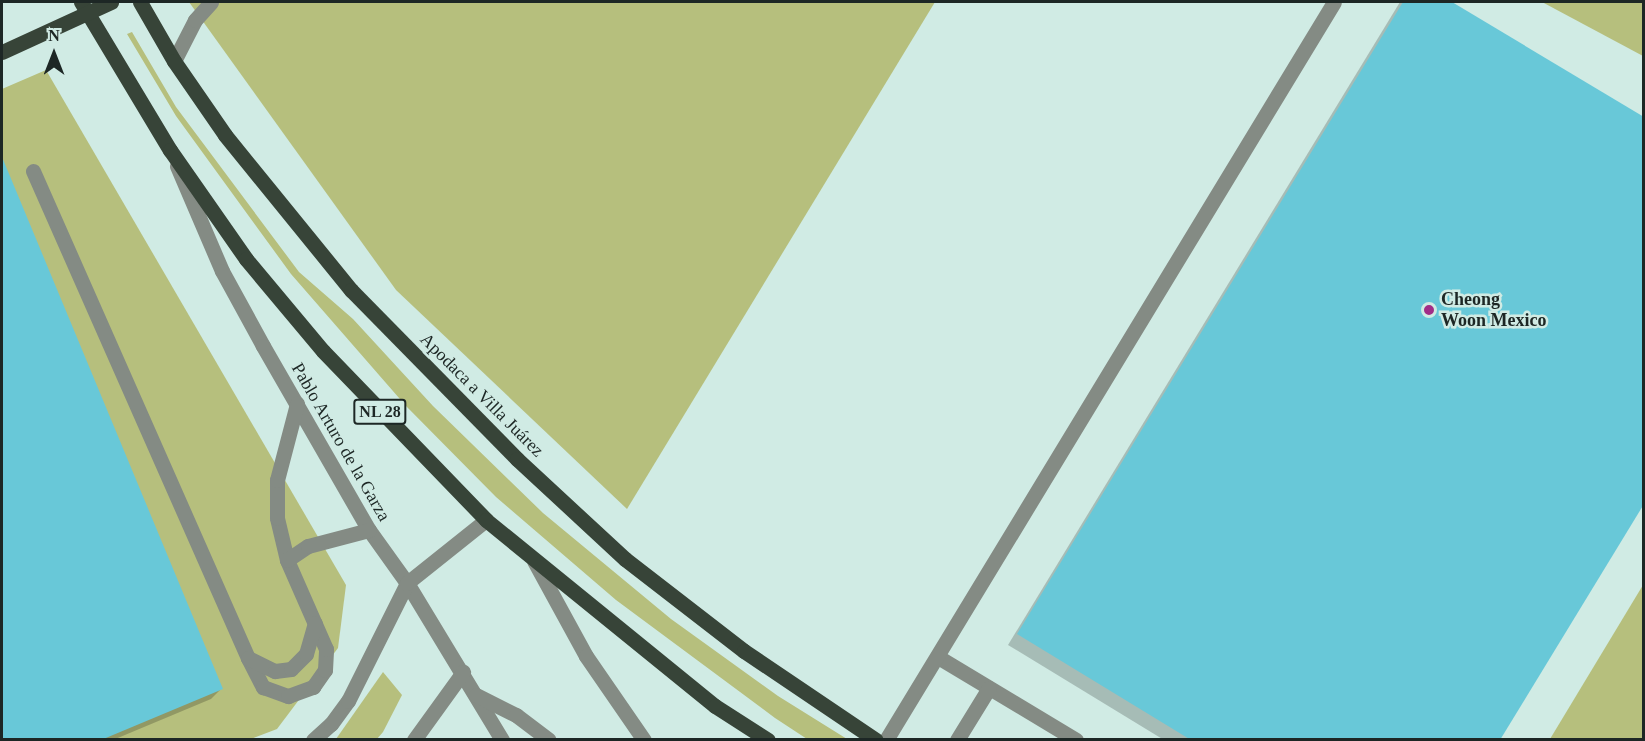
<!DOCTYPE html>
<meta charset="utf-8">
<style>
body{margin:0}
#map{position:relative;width:1645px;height:741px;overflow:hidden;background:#d0ebe4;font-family:Georgia,serif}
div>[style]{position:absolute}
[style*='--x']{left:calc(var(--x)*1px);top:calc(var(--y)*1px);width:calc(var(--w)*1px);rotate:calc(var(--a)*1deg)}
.green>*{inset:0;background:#b6bf7d}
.shadow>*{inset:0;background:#0003}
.building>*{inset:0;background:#68c8d8}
.minor>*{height:15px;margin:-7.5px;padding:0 7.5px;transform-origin:7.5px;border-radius:7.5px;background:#848b84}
.major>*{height:15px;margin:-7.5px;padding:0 7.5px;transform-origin:7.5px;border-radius:7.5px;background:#374438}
.dots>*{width:16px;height:16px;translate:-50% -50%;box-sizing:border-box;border:3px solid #d0ebe4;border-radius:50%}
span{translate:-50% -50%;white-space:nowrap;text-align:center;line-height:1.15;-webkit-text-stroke:5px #d0ebe4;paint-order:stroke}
.shield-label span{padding:2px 4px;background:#d0ebe4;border:2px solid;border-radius:4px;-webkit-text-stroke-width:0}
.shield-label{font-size:16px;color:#1d2725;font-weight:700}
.poi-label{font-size:18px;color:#1d2725;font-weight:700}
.left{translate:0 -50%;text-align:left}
.street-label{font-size:18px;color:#1d2725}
.frame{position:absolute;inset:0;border:3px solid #1d2725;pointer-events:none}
.north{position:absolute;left:24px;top:24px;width:60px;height:60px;-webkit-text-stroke:4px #d0ebe4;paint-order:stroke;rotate:0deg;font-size:16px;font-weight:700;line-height:24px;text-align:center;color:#1d2725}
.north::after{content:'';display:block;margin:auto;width:21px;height:27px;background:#1d2725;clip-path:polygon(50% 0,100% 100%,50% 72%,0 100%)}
</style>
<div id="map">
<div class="green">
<i style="clip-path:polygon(189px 2px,935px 2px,627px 509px,396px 290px)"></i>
<i style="clip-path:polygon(1542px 2px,1643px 2px,1643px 56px)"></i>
<i style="clip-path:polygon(132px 32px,176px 107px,299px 272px,353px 319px,433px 406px,543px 513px,671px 619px,778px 696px,847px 739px,807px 739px,775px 718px,616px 600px,496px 497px,406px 406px,291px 274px,176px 116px,127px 34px)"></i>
<i style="clip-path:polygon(46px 70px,346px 585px,338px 648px,277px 729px,251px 739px,2px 739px,2px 89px)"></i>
<i style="clip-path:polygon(1643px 585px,1643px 739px,1550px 739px)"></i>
<i style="clip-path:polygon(383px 672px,402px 695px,383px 732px,377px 739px,336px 739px)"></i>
</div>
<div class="shadow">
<i style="clip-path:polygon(1400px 2px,1449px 2px,1644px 119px,1498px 740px,1164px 740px,1008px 645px)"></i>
<i style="clip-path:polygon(2px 161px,221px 689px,211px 699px,113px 740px,2px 740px)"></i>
</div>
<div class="building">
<i style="clip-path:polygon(1403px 2px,1452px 2px,1644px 117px,1644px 504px,1500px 740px,1191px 740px,1017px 634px)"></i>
<i style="clip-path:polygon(2px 157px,223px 689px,101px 740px,2px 740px)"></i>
</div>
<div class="minor">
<i style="--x:174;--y:61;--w:46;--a:-62.9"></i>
<i style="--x:195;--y:20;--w:24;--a:-48"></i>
<i style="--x:177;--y:166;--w:114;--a:66.8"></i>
<i style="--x:222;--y:271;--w:85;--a:61.3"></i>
<i style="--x:263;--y:346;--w:212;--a:60.1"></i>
<i style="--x:369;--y:530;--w:65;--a:54.4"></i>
<i style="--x:407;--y:583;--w:184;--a:58.8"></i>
<i style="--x:33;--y:171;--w:532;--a:66.18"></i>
<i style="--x:248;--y:658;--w:33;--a:63"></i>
<i style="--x:263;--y:687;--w:27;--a:20"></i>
<i style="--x:288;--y:696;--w:27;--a:-20"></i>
<i style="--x:313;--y:687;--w:21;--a:-55"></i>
<i style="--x:325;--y:670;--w:21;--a:-87"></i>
<i style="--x:326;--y:649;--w:97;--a:-113.7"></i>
<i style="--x:287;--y:560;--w:43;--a:-103.4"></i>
<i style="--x:277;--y:518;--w:38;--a:-90"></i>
<i style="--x:277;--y:480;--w:79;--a:-75.3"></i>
<i style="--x:287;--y:560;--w:25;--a:-34"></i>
<i style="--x:308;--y:546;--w:63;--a:-14.7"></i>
<i style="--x:534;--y:561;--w:108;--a:61.3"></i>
<i style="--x:586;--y:656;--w:102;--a:55.4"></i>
<i style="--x:938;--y:657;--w:161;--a:31"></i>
<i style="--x:248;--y:658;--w:30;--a:26"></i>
<i style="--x:275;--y:671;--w:16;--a:-7"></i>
<i style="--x:291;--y:669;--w:21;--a:-45"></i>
<i style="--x:306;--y:654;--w:32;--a:-74"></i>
<i style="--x:476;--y:695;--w:45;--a:26.6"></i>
<i style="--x:516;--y:715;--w:41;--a:37.1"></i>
<i style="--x:313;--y:740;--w:24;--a:-42"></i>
<i style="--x:331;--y:724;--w:29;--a:-54"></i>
<i style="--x:348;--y:701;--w:132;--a:-63.4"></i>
<i style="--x:407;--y:583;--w:101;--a:-38.6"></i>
<i style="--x:414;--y:740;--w:84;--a:-54.2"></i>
<i style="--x:886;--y:740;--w:863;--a:-58.74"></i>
<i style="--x:957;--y:740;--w:61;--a:-58.4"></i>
</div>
<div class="major">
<i style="--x:81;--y:2;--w:173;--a:59"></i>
<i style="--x:170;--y:150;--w:133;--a:55.1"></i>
<i style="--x:246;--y:259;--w:120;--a:50.1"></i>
<i style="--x:323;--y:351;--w:235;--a:46"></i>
<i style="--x:486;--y:520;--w:295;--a:39.1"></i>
<i style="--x:715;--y:706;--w:63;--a:32.7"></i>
<i style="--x:140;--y:2;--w:68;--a:60"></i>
<i style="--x:174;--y:61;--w:90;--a:55.4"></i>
<i style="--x:225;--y:135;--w:200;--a:50.9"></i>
<i style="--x:351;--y:290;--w:237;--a:45.5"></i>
<i style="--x:517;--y:459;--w:147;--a:42.8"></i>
<i style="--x:625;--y:559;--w:150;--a:37.7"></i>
<i style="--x:744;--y:651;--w:159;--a:34"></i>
<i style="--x:2;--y:52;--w:120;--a:-24.6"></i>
</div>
<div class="dots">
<i style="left:1429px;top:310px;background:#a12d88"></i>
</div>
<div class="shield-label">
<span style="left:380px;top:412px">NL 28</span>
</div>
<div class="poi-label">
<span class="left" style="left:1441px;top:310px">Cheong<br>Woon Mexico</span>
</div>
<div class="street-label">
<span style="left:482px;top:395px;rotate:45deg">Apodaca a Villa Juárez</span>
<span style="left:341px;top:442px;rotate:60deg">Pablo Arturo de la Garza</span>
</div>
<div class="frame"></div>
<div class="north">N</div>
</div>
